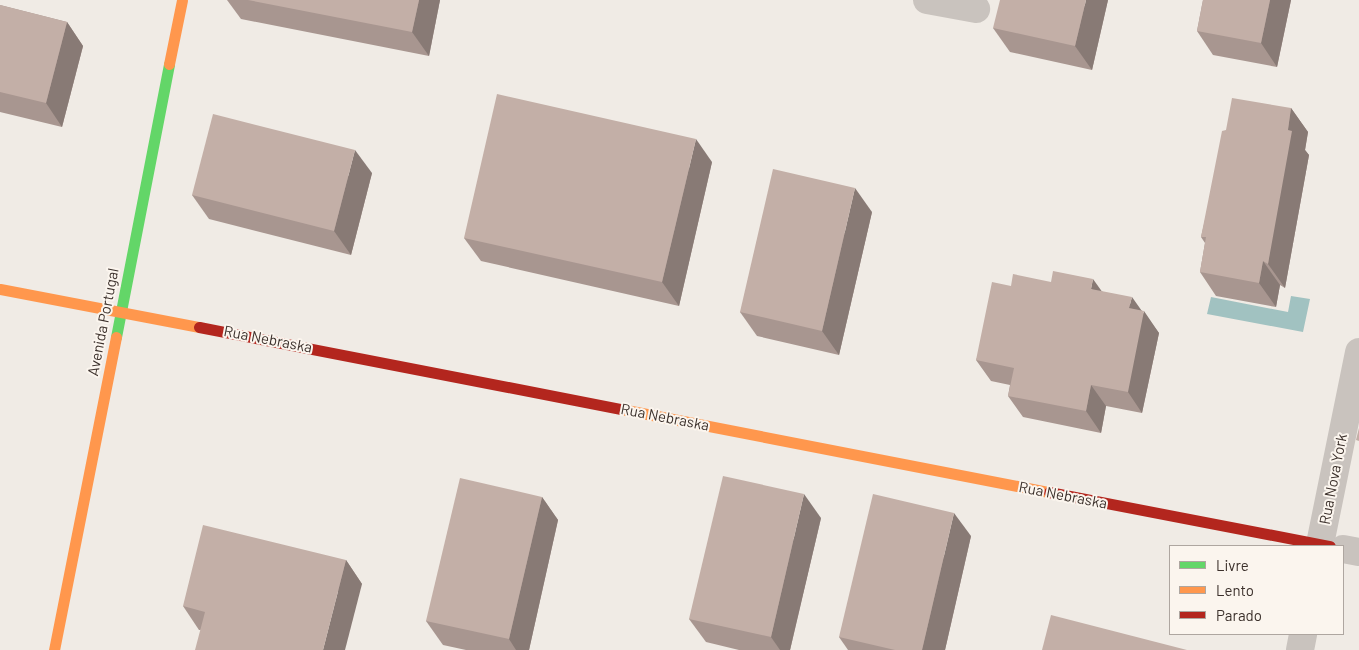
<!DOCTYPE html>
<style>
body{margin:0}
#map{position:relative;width:1359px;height:650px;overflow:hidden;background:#f0ebe5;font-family:Barlow,sans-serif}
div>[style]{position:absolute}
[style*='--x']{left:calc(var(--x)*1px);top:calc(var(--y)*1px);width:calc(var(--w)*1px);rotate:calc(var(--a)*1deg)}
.water>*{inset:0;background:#a1c2c1}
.street>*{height:28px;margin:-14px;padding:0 14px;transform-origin:14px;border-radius:14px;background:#c9c3be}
.fast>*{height:11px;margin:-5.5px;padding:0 5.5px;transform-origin:5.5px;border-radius:5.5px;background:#63d668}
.slow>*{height:11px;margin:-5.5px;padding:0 5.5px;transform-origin:5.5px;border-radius:5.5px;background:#ff974d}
.jam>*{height:11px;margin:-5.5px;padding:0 5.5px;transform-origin:5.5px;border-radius:5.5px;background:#b3261e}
.wall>*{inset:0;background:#a89690}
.shaded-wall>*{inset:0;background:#887a75}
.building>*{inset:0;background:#c3afa7}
span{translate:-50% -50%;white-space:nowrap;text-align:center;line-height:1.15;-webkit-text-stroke:4px #fbf5ee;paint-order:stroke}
.street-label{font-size:15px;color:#3b302b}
.legend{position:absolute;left:1169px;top:545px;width:175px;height:90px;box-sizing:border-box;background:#fbf5ee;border:1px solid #aea6a0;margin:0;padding:6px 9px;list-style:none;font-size:15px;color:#3b302b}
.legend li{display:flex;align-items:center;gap:10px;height:25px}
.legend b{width:25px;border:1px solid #aea6a0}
</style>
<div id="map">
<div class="water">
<i style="clip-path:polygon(1291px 296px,1310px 299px,1303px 332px,1207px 314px,1211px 297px,1288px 312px)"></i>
</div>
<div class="street">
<i style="--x:927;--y:0;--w:50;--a:10.4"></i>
<i style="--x:1320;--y:544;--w:196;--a:-78.5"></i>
<i style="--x:1343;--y:549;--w:16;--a:11"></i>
<i style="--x:1300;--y:650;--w:16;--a:-79"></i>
</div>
<div class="fast">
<i style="--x:116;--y:337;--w:278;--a:-79"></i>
</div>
<div class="slow">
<i style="--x:169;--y:64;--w:65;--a:-78.5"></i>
<i style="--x:0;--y:289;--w:203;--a:10.8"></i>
<i style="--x:621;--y:409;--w:436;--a:11"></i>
<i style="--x:54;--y:650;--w:319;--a:-78.8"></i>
</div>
<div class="jam">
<i style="--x:199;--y:327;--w:430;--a:11"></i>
<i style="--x:1049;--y:492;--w:286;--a:10.9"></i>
</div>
<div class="wall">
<i style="clip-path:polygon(227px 0,440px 0,429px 56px,241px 19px)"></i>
<i style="clip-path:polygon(1108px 0,1092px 70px,1010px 52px,993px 28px)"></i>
<i style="clip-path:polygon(1203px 0,1291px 0,1277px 67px,1213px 55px,1197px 31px)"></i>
<i style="clip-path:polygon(0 5px,67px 22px,83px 46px,62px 127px,0 112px)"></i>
<i style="clip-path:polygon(1291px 108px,1308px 132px,1305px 150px,1309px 155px,1285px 288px,1280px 285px,1276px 307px,1216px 296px,1200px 272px,1205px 243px,1201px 237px,1226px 130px)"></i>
<i style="clip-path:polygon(712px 162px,679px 306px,481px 261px,464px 238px)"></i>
<i style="clip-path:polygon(372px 173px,351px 255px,209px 219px,192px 195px)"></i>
<i style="clip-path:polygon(872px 212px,839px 355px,757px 336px,740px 312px)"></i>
<i style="clip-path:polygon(1011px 286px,1101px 291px,1142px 311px,1159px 333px,1142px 413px,1106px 406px,1101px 433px,1023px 417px,1008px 396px,1010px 385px,991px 381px,976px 360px)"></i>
<i style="clip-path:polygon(542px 497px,558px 520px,529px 650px,466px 650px,443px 645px,426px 621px)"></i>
<i style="clip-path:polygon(821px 518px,790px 650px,739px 650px,706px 642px,689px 619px)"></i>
<i style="clip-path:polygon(971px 536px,945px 650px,848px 650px,839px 637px)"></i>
<i style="clip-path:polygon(346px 560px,362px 584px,200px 630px,199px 630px,183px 606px)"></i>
</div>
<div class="shaded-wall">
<i style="clip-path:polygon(419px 0,440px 0,429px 56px,412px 32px)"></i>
<i style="clip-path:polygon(1086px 0,1108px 0,1092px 70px,1075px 46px)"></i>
<i style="clip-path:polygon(1270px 0,1291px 0,1277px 67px,1261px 43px)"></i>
<i style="clip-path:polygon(67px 22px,83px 46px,62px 127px,46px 103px)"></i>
<i style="clip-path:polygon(1291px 108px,1308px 132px,1305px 150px,1309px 155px,1285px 288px,1268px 264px)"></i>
<i style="clip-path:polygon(696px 139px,712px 162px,679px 306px,662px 282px)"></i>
<i style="clip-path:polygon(355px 150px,372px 173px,351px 255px,334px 231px)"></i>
<i style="clip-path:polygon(855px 188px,872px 212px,839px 355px,822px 331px)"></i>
<i style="clip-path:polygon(1263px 261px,1280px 285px,1276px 307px,1259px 283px)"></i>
<i style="clip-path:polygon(1093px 279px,1108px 300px,1091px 289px)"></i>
<i style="clip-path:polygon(1132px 297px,1144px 314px,1144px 311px,1159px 333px,1142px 413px,1128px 392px,1129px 308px)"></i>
<i style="clip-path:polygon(1091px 385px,1106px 406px,1101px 433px,1086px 411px)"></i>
<i style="clip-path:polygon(804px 494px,821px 518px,790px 650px,780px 650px,771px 637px)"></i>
<i style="clip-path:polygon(542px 497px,558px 520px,529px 650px,516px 650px,509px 639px)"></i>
<i style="clip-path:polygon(954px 513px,971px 536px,945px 650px,922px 650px)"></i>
<i style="clip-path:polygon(346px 560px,362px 584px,345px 650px,323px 650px)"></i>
</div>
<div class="building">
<i style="clip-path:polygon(248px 0,419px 0,412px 32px)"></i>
<i style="clip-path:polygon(1000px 0,1086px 0,1075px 46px,993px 28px)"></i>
<i style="clip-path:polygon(1203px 0,1270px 0,1261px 43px,1197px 31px)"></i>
<i style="clip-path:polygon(0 5px,67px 22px,46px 103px,0 92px)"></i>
<i style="clip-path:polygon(497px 94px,696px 139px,662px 282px,464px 238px)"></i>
<i style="clip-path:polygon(1232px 98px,1291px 108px,1288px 130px,1292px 131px,1268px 264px,1263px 261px,1259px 283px,1200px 272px,1206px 237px,1201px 237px,1222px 131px,1226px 130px)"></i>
<i style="clip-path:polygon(213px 114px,355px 150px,334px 231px,192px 195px)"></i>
<i style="clip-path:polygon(773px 169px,855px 188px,822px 331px,740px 312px)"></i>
<i style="clip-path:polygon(1053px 271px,1093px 279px,1091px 289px,1132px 297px,1129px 308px,1144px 311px,1128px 392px,1091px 385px,1086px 411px,1008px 396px,1014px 368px,976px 360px,992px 282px,1011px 286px,1013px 274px,1051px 282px)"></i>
<i style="clip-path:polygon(1359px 428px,1359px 441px,1356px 440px)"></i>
<i style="clip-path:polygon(723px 476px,804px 494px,771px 637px,689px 619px)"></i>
<i style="clip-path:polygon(460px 478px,542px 497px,509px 639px,426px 621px)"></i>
<i style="clip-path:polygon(873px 494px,954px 513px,922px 650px,895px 650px,839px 637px)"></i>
<i style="clip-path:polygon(203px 525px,346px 560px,323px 650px,195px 650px,205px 612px,183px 606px)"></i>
<i style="clip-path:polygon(1051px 615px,1187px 650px,1042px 650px)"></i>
</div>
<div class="street-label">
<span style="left:103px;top:322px;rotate:-79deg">Avenida Portugal</span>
<span style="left:268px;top:339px;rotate:11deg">Rua Nebraska</span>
<span style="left:665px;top:417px;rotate:11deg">Rua Nebraska</span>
<span style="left:1333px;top:479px;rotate:-79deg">Rua Nova York</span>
<span style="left:1063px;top:495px;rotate:11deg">Rua Nebraska</span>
</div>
<ul class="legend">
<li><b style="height:6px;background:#63d668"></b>Livre</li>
<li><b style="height:6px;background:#ff974d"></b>Lento</li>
<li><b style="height:6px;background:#b3261e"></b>Parado</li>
</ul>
</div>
